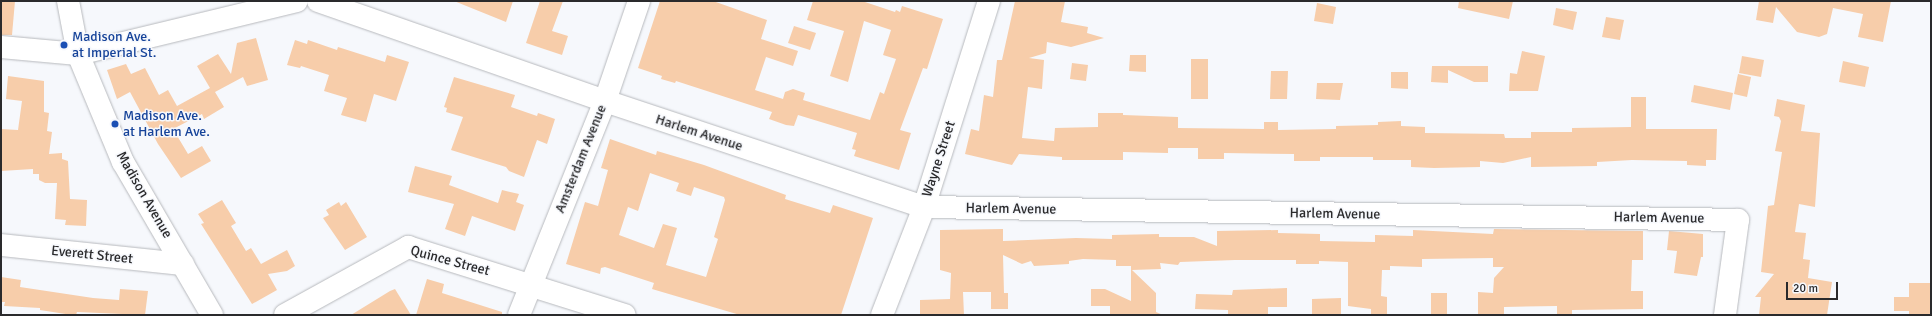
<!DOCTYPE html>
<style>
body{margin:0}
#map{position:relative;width:1932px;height:316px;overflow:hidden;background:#f6f8fc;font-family:Signika,sans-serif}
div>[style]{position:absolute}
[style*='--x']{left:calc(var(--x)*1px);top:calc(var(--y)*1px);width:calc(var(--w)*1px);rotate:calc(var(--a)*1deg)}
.building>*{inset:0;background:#f7cdaa}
.roads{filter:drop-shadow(0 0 1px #b7b9bd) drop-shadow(0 0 1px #b7b9bd)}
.minor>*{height:22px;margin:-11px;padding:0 11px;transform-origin:11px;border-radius:11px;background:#fff}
.major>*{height:22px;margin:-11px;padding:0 11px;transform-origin:11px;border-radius:11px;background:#fff}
.dots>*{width:11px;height:11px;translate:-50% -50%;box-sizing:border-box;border:2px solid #f6f8fc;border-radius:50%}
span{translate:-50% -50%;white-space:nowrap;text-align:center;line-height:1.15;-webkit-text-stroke:3px #f6f8fc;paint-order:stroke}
.transit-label{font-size:14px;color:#164399}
.left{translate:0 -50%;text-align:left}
.street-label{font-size:14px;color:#2a2a2c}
.frame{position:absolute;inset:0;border:2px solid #2a2a2c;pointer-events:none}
.scale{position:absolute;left:1786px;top:282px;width:52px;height:18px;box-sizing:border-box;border:2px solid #2a2a2c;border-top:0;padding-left:5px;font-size:12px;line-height:14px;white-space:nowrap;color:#2a2a2c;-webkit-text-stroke:3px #f6f8fc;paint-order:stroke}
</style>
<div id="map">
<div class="building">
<i style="clip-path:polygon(1px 1px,15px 1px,12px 35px,1px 35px)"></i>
<i style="clip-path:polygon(454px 1px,513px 1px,506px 22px)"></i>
<i style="clip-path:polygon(540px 1px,563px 1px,552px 31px,568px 36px,562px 55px,526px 43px)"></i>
<i style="clip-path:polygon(660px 1px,713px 1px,767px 20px,761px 39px,798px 51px,793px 66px,766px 57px,755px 90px,783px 99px,785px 92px,793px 89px,805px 93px,803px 100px,870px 120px,880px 92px,884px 94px,896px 59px,883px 55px,891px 30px,864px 21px,848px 82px,830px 76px,844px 31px,807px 20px,813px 1px,862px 1px,895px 12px,896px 10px,900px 12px,902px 6px,943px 19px,927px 69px,923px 68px,900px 130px,911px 133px,899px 170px,854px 156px,856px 150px,852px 149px,857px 133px,798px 115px,794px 126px,786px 125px,769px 119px,772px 112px,676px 81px,675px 83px,661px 79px,662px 76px,638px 68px)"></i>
<i style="clip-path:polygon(1015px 1px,1065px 1px,1061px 22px,1088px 27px,1087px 33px,1104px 38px,1071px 47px,1047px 42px,1046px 53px,1029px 58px,1044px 60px,1043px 74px,1042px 89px,1028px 87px,1022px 138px,1054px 141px,1055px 128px,1098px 127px,1098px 113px,1123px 113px,1123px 115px,1178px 117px,1178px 128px,1264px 129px,1264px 122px,1278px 122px,1278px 130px,1336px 129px,1336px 126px,1378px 125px,1378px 122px,1401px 121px,1401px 126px,1425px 127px,1425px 133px,1504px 134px,1505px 138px,1531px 138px,1531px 132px,1572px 132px,1572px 128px,1631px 127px,1631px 97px,1646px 97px,1646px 129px,1717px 129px,1716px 160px,1706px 160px,1706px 166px,1687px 165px,1687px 161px,1632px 160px,1597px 162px,1597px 166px,1531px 167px,1531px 157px,1503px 163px,1480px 161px,1480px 167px,1434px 168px,1411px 167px,1411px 160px,1373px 160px,1373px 157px,1320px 157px,1320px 161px,1294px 161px,1294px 154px,1224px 153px,1224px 159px,1198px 159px,1198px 148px,1168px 148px,1168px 153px,1123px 152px,1123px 160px,1062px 160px,1062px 157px,1019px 154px,1012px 165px,965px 154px,971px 129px,979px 131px,984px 95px,993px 97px,997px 60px,1002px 60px)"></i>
<i style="clip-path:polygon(1459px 1px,1513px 1px,1509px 19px,1458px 8px)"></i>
<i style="clip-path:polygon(1759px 1px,1891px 1px,1883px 42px,1858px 37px,1863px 14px,1833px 8px,1827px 34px,1819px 37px,1797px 32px,1776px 7px,1773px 23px,1756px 20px)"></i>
<i style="clip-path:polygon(1317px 3px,1336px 7px,1333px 24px,1314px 21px)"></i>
<i style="clip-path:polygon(1556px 8px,1577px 12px,1573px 30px,1553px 25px)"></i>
<i style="clip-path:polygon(1606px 17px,1624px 20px,1620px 40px,1602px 37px)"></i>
<i style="clip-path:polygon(794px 26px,816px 33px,810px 50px,788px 43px)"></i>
<i style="clip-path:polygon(256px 38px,268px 80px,247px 86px,243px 77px,215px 92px,224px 107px,204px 119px,202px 114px,173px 129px,188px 154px,202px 146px,211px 161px,181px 178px,158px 144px,130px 92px,117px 99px,107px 70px,126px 64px,131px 74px,145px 68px,159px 95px,168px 90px,177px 106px,210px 88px,197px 66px,218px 54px,231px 74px,237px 43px)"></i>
<i style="clip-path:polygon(295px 40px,307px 44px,308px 40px,337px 50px,338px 47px,385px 62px,387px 55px,409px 62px,396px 101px,374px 94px,366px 122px,341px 115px,347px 98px,324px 91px,329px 75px,301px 66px,300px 68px,287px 65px)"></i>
<i style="clip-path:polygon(1522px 51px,1545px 56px,1538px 91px,1509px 91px,1510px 73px,1517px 74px)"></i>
<i style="clip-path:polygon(1130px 55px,1146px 55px,1146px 72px,1129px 71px)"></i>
<i style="clip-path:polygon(1742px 56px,1764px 60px,1761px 77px,1739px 73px)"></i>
<i style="clip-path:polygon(1191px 59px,1208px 59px,1208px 99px,1191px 99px)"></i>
<i style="clip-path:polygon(1843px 61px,1869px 67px,1865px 87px,1839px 82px)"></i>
<i style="clip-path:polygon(1072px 63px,1088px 65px,1086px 81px,1070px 79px)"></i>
<i style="clip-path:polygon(1432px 66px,1488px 66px,1488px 82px,1474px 82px,1448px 70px,1448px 83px,1431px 82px)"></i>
<i style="clip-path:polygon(1271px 71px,1288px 71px,1287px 99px,1270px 99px)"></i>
<i style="clip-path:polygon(1391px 72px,1408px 72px,1408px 89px,1391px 88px)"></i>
<i style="clip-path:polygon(1738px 74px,1751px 77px,1747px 97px,1734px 94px)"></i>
<i style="clip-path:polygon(8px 76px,44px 81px,44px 112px,49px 113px,47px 131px,52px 132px,49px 154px,62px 153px,62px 159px,68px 161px,70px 199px,87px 200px,86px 226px,65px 225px,66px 220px,55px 219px,57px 183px,45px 183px,39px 180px,39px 174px,33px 174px,33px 169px,1px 171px,1px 129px,18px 130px,22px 101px,6px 99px)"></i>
<i style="clip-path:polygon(454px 77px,515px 95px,511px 107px,537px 116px,538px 113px,555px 119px,547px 144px,537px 140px,524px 177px,509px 171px,506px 167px,451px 150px,463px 117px,446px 112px,447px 108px,444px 107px)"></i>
<i style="clip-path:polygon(1317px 83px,1343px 83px,1340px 100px,1316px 99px)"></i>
<i style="clip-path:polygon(1694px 85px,1733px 93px,1730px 110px,1691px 102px)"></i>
<i style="clip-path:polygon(1777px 99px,1805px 105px,1801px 131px,1820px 133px,1815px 207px,1799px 204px,1795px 232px,1806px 233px,1803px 259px,1810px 260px,1808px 278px,1832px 282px,1827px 315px,1759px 315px,1761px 297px,1755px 297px,1774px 274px,1761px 272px,1768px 206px,1774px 205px,1782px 152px,1775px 151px,1781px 121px,1779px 117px,1774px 116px)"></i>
<i style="clip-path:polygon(evenodd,610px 139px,656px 155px,657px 151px,704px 165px,786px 195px,785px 199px,830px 213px,833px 205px,873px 218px,841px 315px,740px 315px,652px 289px,654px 283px,605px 267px,601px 268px,600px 274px,566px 264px,585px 202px,598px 206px,608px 170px,601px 168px,610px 139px,650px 173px,679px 183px,676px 191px,691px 196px,694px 187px,724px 197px,725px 200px,714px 237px,718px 239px,706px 277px,666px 265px,677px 228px,663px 224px,654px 248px,619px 235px,628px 207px,638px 211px,650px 173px)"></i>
<i style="clip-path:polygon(415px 166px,452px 176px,449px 185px,498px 203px,502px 190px,519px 194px,516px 202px,524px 205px,515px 231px,472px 216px,465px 236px,445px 229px,454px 204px,408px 192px)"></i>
<i style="clip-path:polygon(222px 200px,236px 223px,231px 226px,246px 251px,251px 248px,261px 264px,287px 250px,295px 266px,287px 271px,268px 274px,277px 290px,252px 304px,201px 224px,204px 223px,198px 214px)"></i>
<i style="clip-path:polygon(339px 202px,341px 206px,346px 202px,367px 237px,345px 250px,323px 218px,329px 215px,326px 210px)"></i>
<i style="clip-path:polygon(1003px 229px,1003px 241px,1076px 238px,1112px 239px,1112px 235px,1159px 234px,1159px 237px,1194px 237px,1217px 246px,1217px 231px,1278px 230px,1278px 233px,1320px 234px,1320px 241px,1375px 242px,1375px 235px,1413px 236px,1413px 230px,1493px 234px,1494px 229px,1643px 231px,1643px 260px,1632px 260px,1631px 291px,1643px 291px,1643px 309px,1572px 310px,1572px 315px,1557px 315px,1557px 306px,1504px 307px,1504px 315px,1478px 315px,1478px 292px,1493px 293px,1494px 278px,1504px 267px,1493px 267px,1493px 258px,1422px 259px,1422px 267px,1390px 266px,1390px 270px,1382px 270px,1381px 296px,1387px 297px,1387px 315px,1371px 315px,1371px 309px,1348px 306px,1348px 262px,1319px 261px,1319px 264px,1296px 264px,1296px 260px,1235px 260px,1180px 262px,1178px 265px,1160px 263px,1161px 269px,1132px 270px,1156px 293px,1156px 312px,1163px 315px,1110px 315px,1110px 306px,1091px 306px,1091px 289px,1105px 289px,1131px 301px,1131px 266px,1116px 266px,1116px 260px,1083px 259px,1069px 261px,1069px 264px,1034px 266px,1031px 261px,1022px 264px,1003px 255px,1004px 293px,1008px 293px,1008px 309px,991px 309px,991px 292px,963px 292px,964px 315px,920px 315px,920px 300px,950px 299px,951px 273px,940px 270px,940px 230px)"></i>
<i style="clip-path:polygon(1669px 231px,1703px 234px,1703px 257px,1701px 257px,1697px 276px,1674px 273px,1677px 251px,1667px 250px)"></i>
<i style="clip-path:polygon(1px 277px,21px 280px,20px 287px,93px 298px,119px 300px,120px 289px,148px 291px,145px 315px,77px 312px,76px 315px,72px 315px,40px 310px,40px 308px,4px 306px,5px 302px,1px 302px)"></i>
<i style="clip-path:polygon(427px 279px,444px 284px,442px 293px,502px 312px,502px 315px,416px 315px)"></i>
<i style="clip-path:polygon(1909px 283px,1931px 283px,1931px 315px,1909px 315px,1909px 311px,1894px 311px,1894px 297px,1909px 297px)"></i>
<i style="clip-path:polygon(1287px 288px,1287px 307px,1268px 307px,1268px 315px,1228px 315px,1228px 310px,1195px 309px,1196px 294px,1232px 295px,1233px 290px)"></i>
<i style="clip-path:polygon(395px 289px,411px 315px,351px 315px,390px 291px)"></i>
<i style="clip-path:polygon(1431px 293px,1447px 293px,1447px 315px,1431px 315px)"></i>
<i style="clip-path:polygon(1341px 298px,1341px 315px,1312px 315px,1312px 299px)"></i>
</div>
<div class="roads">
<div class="minor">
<i style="--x:318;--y:1;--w:304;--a:19.2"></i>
<i style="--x:605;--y:101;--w:336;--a:18.4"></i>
<i style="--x:924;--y:207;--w:814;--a:0.91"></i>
<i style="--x:1738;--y:220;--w:96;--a:97.8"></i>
<i style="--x:1;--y:47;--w:77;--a:5.2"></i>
<i style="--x:78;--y:54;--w:225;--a:-13.6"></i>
<i style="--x:1;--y:245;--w:183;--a:6"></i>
<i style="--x:285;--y:315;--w:141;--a:-28.9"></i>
<i style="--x:408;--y:247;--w:227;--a:17.4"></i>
<i style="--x:519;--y:315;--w:231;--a:-68.1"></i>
<i style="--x:605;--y:101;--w:106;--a:-71.2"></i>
<i style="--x:882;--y:315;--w:116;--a:-68.7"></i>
<i style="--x:924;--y:207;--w:216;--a:-72.5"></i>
</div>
<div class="major">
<i style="--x:68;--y:1;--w:54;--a:79.3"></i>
<i style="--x:78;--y:54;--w:117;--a:67.4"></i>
<i style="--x:123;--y:162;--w:177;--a:59.8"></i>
</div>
</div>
<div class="dots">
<i style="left:64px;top:45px;background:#1a4fb4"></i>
<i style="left:115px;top:124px;background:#1a4fb4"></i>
</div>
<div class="transit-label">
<span class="left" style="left:72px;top:45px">Madison Ave.<br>at Imperial St.</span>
<span class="left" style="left:123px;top:124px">Madison Ave.<br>at Harlem Ave.</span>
</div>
<div class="street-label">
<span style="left:699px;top:133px;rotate:18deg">Harlem Avenue</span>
<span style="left:581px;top:159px;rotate:-68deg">Amsterdam Avenue</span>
<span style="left:939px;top:159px;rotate:-72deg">Wayne Street</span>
<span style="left:144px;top:195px;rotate:60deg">Madison Avenue</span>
<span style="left:1011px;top:209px;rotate:1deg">Harlem Avenue</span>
<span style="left:1335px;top:214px;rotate:1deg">Harlem Avenue</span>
<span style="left:1659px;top:218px;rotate:1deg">Harlem Avenue</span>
<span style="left:92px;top:255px;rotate:6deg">Everett Street</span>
<span style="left:450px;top:261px;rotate:15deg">Quince Street</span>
</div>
<div class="frame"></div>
<div class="scale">20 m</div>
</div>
